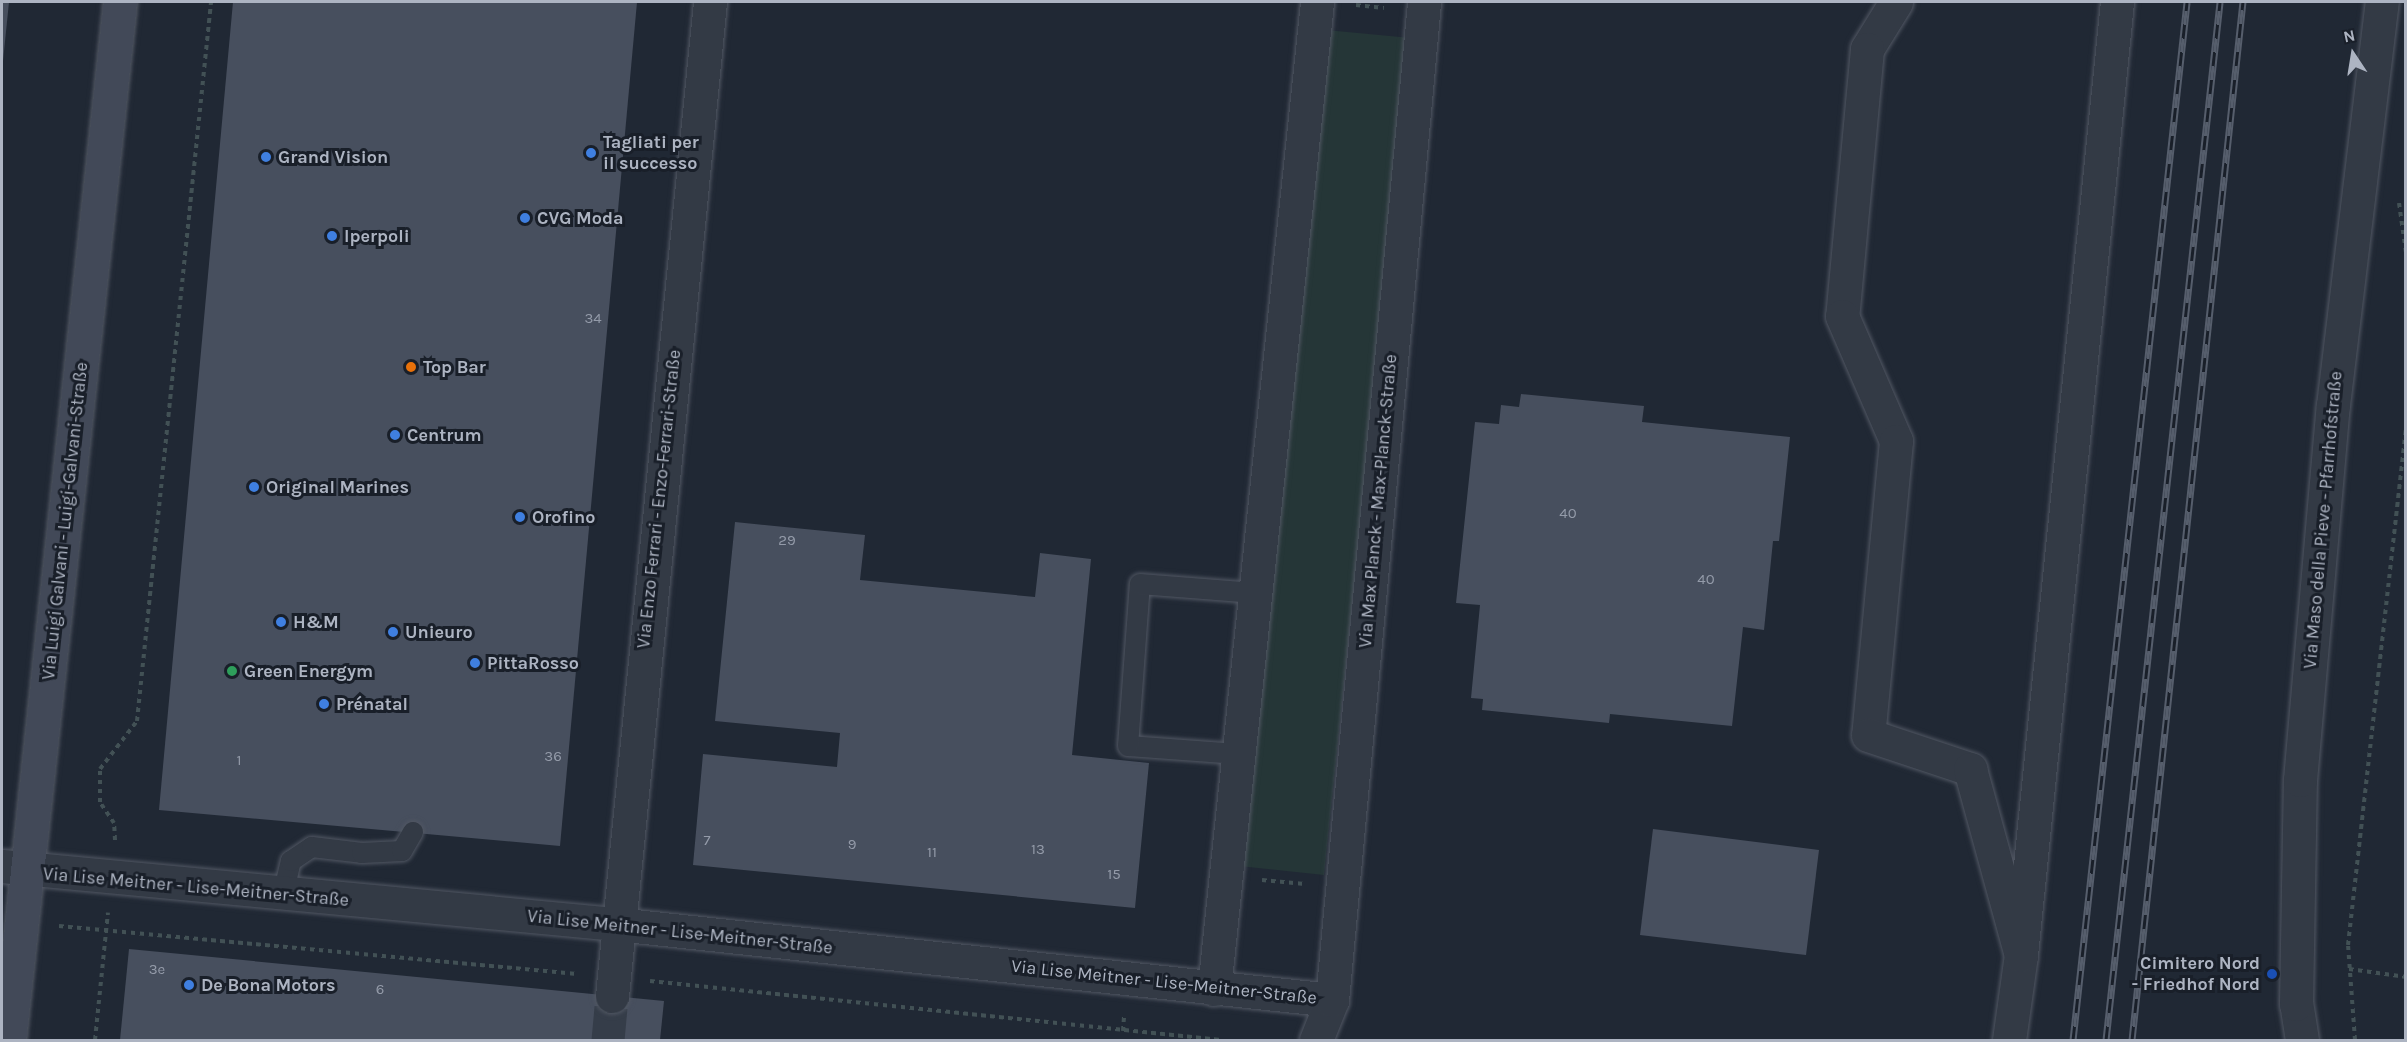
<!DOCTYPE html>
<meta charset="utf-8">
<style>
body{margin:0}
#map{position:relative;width:2407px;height:1042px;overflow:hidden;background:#202834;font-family:Karla,sans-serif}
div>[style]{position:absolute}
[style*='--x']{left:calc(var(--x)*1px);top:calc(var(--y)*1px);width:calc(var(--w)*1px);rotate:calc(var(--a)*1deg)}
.green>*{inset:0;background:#253637}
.building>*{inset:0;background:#474f5e}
.minor-tunnel>*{height:33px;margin-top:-16.5px;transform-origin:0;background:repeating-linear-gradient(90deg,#353d49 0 33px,transparent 0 49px)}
.path>*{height:4px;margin-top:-2px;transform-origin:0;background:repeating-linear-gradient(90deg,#425155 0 4.5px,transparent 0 9px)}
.roads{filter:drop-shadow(0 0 2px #515763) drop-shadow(0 0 2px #515763)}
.service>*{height:20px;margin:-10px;padding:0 10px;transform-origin:10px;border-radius:10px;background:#333a45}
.minor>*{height:33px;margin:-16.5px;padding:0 16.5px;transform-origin:16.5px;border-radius:16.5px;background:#333a45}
.tertiary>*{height:33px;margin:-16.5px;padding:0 16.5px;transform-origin:16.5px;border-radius:16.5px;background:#333a45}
.secondary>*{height:33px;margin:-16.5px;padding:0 16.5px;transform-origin:16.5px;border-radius:16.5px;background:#424958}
.rail>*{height:7px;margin-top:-3.5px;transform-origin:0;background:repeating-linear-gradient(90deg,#191f29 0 14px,#565e6c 0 28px);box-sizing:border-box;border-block:2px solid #565e6c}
.dots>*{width:16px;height:16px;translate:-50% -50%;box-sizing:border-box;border:3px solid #191f29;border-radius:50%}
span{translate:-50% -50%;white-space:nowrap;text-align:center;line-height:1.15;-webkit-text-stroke:6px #191f29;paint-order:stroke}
.number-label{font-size:15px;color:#949ba9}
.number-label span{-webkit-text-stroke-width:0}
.poi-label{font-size:18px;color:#adb4c2;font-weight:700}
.left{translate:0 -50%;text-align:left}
.right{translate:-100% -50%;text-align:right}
.street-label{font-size:18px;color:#adb4c2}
.frame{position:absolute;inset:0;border:3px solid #adb4c2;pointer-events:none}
.north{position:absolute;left:2323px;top:24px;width:60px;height:60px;-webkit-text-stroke:4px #191f29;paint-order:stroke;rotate:348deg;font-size:16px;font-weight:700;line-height:24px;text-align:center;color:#adb4c2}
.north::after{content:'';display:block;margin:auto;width:21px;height:27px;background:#adb4c2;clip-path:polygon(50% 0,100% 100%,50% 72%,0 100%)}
</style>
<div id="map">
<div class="green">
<i style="clip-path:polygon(1326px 30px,1411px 38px,1324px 875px,1239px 866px)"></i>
</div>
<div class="building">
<i style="clip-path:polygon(2px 2px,9px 2px,3px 61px,2px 61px)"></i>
<i style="clip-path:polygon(233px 2px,637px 2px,560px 846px,159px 810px)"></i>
<i style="clip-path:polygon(1521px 394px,1644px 406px,1642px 422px,1790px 437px,1779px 541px,1773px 541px,1764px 630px,1743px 627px,1732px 726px,1610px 714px,1609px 723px,1482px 710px,1483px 699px,1471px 698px,1480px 605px,1456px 603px,1475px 422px,1499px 424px,1501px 405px,1519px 407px)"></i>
<i style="clip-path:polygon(735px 522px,865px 535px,860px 580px,1035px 597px,1040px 553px,1091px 559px,1072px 755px,1149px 763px,1135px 908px,693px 865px,703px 754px,837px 767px,840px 733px,715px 721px)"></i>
<i style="clip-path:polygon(1653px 829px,1819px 850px,1806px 955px,1640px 935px)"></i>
<i style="clip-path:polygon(129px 949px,664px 1001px,660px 1040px,120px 1040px)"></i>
</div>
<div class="minor-tunnel">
<i style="--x:608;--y:1040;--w:44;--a:-84.8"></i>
</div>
<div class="path">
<i style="--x:1356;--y:5;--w:28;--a:6"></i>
<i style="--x:2399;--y:203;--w:50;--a:82"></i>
<i style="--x:115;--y:840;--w:17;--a:-93"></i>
<i style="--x:114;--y:823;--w:25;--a:-124"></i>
<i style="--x:100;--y:802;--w:33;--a:-90"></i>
<i style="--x:100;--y:769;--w:61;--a:-52.4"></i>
<i style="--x:137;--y:721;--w:723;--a:-84.12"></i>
<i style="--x:1262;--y:880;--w:43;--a:5.3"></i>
<i style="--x:59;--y:926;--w:520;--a:5.29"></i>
<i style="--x:2349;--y:969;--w:58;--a:8"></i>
<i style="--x:650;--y:981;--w:574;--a:5.9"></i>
<i style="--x:1123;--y:1031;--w:15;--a:-86"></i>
<i style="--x:95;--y:1040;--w:128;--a:-84.2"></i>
<i style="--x:2355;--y:1040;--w:95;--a:-94.2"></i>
<i style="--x:2348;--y:945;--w:520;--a:-83.6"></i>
</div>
<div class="roads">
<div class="service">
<i style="--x:1238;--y:754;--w:110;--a:-175.8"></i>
<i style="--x:1128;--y:746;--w:162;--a:-85.8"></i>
<i style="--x:1140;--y:584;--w:115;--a:4.5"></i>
<i style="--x:283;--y:895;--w:35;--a:-77"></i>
<i style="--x:291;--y:861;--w:25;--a:-34"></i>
<i style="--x:312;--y:847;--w:50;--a:6.8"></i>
<i style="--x:362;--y:853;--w:40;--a:-2.9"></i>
<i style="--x:402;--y:851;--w:22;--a:-60"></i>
</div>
<div class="minor">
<i style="--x:1896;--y:2;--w:55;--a:121.7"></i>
<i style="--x:1867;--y:49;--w:268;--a:95.3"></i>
<i style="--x:1842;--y:316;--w:136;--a:66.6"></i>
<i style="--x:1896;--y:441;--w:295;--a:95.4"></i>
<i style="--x:1868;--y:735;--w:108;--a:18.4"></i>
<i style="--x:1970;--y:769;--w:193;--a:74.7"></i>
<i style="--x:2;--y:866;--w:617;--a:5.4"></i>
<i style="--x:616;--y:924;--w:720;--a:6.06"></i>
<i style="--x:1214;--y:989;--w:992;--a:-84.04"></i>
<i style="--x:612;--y:996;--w:999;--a:-84.37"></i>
<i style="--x:1316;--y:1040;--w:43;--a:-68.2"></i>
<i style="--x:1332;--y:1000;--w:1002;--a:-84.73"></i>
<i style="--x:2009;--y:1040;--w:86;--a:-82"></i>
<i style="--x:2021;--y:955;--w:958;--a:-84.25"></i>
</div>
<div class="tertiary">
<i style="--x:2302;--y:1040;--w:36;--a:-99"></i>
<i style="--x:2296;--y:1004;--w:224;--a:-89"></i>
<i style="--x:2300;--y:780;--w:376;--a:-85"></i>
<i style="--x:2333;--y:405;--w:406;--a:-83.1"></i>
</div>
<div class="secondary">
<i style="--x:9;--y:1040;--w:1044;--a:-83.9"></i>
</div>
</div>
<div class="rail">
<i style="--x:2073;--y:1040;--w:1044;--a:-83.73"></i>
<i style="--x:2106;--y:1040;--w:1044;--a:-83.73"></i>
<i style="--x:2132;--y:1040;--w:1044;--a:-83.9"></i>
</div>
<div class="dots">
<i style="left:591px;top:153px;background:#3f7fe0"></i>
<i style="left:266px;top:157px;background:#3f7fe0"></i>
<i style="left:525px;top:218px;background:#3f7fe0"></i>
<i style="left:332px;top:236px;background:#3f7fe0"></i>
<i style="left:411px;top:367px;background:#e8710a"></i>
<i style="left:395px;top:435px;background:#3f7fe0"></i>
<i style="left:254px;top:487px;background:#3f7fe0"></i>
<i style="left:520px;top:517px;background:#3f7fe0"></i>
<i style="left:281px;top:622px;background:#3f7fe0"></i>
<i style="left:393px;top:632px;background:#3f7fe0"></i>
<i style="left:475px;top:663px;background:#3f7fe0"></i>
<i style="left:232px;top:671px;background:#2e9e5b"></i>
<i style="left:324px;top:704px;background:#3f7fe0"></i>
<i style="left:2272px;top:974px;background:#1a4fb4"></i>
<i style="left:189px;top:985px;background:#3f7fe0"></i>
</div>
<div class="number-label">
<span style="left:593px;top:319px">34</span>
<span style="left:1568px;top:514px">40</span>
<span style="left:787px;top:541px">29</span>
<span style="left:1706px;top:580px">40</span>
<span style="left:553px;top:757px">36</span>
<span style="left:239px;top:761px">1</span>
<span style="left:707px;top:841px">7</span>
<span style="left:852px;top:845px">9</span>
<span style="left:1038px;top:850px">13</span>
<span style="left:932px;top:853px">11</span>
<span style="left:1114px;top:875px">15</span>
<span style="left:157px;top:970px">3e</span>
<span style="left:380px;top:990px">6</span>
</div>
<div class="poi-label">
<span class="left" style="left:603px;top:153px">Tagliati per<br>il successo</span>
<span class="left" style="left:278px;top:157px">Grand Vision</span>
<span class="left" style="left:537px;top:218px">CVG Moda</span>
<span class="left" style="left:344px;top:236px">Iperpoli</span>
<span class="left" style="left:423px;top:367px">Top Bar</span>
<span class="left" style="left:407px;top:435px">Centrum</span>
<span class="left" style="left:266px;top:487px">Original Marines</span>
<span class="left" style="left:532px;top:517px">Orofino</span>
<span class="left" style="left:293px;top:622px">H&amp;M</span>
<span class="left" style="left:405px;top:632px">Unieuro</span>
<span class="left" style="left:487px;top:663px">PittaRosso</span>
<span class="left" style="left:244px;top:671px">Green Energym</span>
<span class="left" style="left:336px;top:704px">Prénatal</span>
<span class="right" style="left:2260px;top:974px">Cimitero Nord<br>- Friedhof Nord</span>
<span class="left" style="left:201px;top:985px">De Bona Motors</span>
</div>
<div class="street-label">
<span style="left:659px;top:499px;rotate:-84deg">Via Enzo Ferrari - Enzo-Ferrari-Straße</span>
<span style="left:1378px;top:501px;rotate:-85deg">Via Max Planck - Max-Planck-Straße</span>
<span style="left:2323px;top:520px;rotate:-85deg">Via Maso della Pieve - Pfarrhofstraße</span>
<span style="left:65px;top:521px;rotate:-84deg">Via Luigi Galvani - Luigi-Galvani-Straße</span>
<span style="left:196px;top:887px;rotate:5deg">Via Lise Meitner - Lise-Meitner-Straße</span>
<span style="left:680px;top:932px;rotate:6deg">Via Lise Meitner - Lise-Meitner-Straße</span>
<span style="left:1164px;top:982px;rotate:6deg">Via Lise Meitner - Lise-Meitner-Straße</span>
</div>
<div class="frame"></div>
<div class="north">N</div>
</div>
